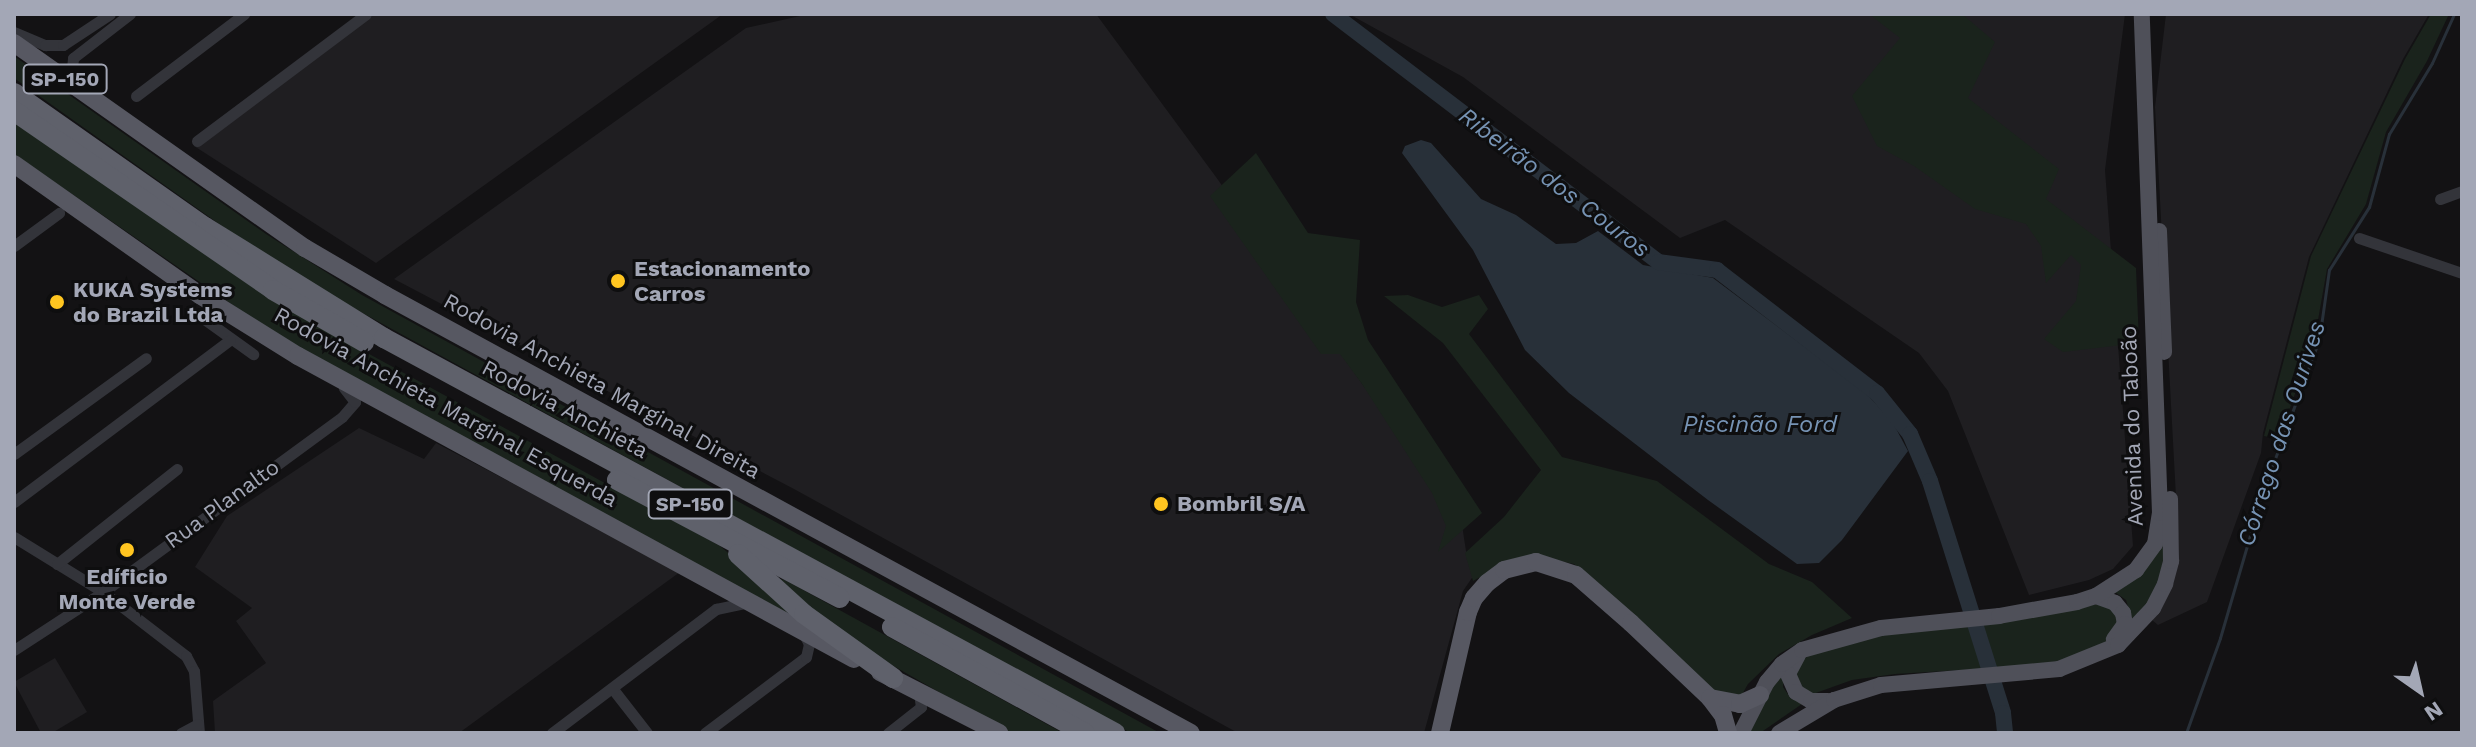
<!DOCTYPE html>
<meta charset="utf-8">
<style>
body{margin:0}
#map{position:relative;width:2476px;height:747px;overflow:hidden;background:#131214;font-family:"Work Sans",sans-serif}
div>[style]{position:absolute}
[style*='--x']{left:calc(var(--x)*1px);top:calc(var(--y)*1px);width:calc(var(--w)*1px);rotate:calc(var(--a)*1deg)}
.built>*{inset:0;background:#1f1e21}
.green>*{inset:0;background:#1a231c}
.water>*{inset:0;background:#283039}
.stream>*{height:3px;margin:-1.5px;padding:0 1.5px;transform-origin:1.5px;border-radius:1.5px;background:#283039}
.river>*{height:16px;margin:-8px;padding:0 8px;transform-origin:8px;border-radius:8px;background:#283039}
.minor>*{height:11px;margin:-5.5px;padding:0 5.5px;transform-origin:5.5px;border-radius:5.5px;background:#33343a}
.primary>*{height:16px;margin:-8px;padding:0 8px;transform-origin:8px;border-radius:8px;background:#4f5059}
.trunk>*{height:18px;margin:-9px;padding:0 9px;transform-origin:9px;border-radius:9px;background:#575862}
.motorway>*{height:20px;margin:-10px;padding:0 10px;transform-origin:10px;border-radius:10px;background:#5f616b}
.dots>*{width:22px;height:22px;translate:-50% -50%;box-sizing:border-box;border:4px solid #0e0e0f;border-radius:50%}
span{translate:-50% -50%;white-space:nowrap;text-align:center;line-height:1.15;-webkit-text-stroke:6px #0e0e0f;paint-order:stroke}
.shield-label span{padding:2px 6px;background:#0e0e0f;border:2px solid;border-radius:6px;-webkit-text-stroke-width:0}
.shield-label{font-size:20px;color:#a3a7b6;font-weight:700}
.poi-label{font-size:22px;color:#a3a7b6;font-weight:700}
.left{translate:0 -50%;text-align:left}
.street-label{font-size:22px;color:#a3a7b6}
.water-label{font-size:24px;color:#7693b4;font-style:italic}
.frame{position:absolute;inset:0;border:16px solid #a3a7b6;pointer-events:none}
.north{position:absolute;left:2380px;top:651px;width:80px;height:80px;-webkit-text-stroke:6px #0e0e0f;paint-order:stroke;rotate:146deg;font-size:22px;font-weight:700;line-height:32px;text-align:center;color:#a3a7b6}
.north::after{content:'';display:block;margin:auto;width:28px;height:36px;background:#a3a7b6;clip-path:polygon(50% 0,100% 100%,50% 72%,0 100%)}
</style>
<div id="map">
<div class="built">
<i style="clip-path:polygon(372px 14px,723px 14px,376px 263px,194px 146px)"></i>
<i style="clip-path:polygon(809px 14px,1096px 14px,1216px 177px,1462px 525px,1466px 551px,1478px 569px,1463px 591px,1424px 733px,1238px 733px,794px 489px,394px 279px,746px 28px)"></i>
<i style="clip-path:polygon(1349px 14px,2125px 14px,2105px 170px,2133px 546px,2113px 569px,2089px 580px,2029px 595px,1948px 391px,1919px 353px,1725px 220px,1680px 238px,1463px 77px)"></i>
<i style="clip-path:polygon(2166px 14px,2429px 14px,2403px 59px,2309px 257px,2263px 433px,2261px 453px,2207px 602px,2158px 625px,2152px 620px,2179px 553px,2155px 107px)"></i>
<i style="clip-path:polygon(359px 428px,424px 459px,436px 443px,680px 572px,459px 733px,215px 733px,213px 701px,266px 663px,236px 621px,252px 608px,195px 567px,227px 516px)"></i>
<i style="clip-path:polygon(55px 658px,87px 712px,52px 733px,41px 733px,14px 682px)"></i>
</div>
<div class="green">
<i style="clip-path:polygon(1869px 14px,1962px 14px,1995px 42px,1968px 98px,2059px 169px,2046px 199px,2136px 268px,2139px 343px,2063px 352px,2044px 339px,2076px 301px,2081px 265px,2071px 255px,2046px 283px,2041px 246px,2026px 224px,1975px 209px,1914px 166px,1877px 146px,1852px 96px,1900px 38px)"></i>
<i style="clip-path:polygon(2431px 14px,2449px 14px,2427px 61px,2386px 132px,2366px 204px,2327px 269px,2315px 337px,2279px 439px,2264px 436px,2311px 256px,2405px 59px)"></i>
<i style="clip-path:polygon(14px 56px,266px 234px,362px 295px,1160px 733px,1131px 733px,326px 293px,257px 251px,14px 78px)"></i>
<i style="clip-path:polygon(14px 122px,307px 320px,720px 546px,831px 639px,275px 334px,14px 154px)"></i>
<i style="clip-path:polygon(1256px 153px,1308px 233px,1360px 240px,1356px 302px,1368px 340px,1482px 513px,1438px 552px,1446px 526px,1432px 493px,1362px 384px,1340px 354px,1321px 354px,1210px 196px)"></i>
<i style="clip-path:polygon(1408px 295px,1442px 307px,1479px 295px,1488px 309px,1469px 334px,1562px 457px,1657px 481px,1769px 564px,1812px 582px,1852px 618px,1812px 635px,1779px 654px,1748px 684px,1740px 698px,1717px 695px,1574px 564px,1536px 556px,1513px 559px,1473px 581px,1465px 553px,1504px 517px,1541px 470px,1443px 343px,1384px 296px)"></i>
<i style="clip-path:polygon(2168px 536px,2156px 595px,2132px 619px,2126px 600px,2112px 590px)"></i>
<i style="clip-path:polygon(780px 579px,785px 580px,1063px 733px,1010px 733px,852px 642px,777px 580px)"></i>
<i style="clip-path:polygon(2102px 603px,2120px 617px,2104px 645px,2047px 665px,1895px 674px,1852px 680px,1813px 694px,1800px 691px,1794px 668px,1809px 655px,1888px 633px,2025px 619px)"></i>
<i style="clip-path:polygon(1784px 667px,1783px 687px,1789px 696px,1802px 704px,1760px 733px,1744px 733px)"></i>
</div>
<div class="water">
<i style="clip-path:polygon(1421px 140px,1431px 143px,1481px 199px,1516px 215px,1556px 244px,1576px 243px,1598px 231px,1643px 265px,1713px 278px,1866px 393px,1893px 423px,1908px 451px,1842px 540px,1819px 563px,1797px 564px,1708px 500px,1569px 393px,1525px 350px,1473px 250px,1402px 153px,1405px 146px)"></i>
</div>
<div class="stream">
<i style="--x:2186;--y:733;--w:101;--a:-70.3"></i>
<i style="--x:2220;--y:638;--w:153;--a:-73.7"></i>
<i style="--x:2263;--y:491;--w:161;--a:-69.7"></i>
<i style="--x:2319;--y:340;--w:71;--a:-81.9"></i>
<i style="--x:2329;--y:270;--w:75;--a:-57.6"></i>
<i style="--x:2369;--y:207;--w:76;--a:-74.7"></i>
<i style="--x:2389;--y:134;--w:83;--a:-58.8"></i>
<i style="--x:2432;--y:63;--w:54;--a:-65.8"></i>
</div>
<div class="river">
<i style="--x:1333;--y:14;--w:409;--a:37.3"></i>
<i style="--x:1658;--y:262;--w:60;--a:7.7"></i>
<i style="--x:1717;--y:270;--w:202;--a:37.6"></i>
<i style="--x:1877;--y:393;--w:53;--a:51.2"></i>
<i style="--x:1910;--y:434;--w:51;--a:66.9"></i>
<i style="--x:1930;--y:481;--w:243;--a:72.5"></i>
<i style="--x:2003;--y:713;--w:20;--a:84"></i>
</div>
<div class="minor">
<i style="--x:14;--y:32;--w:34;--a:23"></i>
<i style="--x:45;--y:45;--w:18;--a:0"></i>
<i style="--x:63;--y:45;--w:56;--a:-33.4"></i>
<i style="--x:88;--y:87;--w:25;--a:-130"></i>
<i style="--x:72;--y:68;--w:10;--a:-84"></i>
<i style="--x:73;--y:58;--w:72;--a:-37.7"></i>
<i style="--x:136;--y:96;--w:136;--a:-37.2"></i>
<i style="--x:197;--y:141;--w:211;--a:-36.9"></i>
<i style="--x:2440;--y:199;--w:23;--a:-20"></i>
<i style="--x:2359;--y:238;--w:109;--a:18.8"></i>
<i style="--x:14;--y:246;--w:56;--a:-36.3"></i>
<i style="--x:207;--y:321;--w:57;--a:35.7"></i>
<i style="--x:14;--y:454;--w:163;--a:-36"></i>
<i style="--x:14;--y:502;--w:270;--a:-36.9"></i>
<i style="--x:14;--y:537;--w:105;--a:31.7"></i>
<i style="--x:103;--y:592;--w:105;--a:37.6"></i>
<i style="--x:186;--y:656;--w:17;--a:62"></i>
<i style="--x:194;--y:671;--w:62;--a:85.4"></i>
<i style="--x:57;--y:564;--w:153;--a:-38.4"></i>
<i style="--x:14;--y:650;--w:106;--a:-33.1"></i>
<i style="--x:103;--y:592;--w:296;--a:-36.2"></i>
<i style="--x:342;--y:417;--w:20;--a:-49"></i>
<i style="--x:355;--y:402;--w:18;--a:-128"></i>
<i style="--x:612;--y:688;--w:57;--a:52.1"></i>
<i style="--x:181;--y:733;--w:19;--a:-28"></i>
<i style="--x:552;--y:733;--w:206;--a:-37.1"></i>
<i style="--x:716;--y:609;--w:30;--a:-12"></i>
<i style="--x:705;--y:733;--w:126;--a:-37"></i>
<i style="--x:806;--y:657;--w:13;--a:-77"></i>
<i style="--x:809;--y:644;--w:11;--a:-117"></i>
<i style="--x:888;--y:733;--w:42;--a:-38.2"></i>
<i style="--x:921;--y:707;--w:15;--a:-98"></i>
</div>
<div class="primary">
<i style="--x:2159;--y:231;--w:121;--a:87.6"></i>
<i style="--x:2096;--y:596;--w:20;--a:20"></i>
<i style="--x:2115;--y:603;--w:13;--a:51"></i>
<i style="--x:2123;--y:613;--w:11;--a:80"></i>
<i style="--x:2125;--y:624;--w:19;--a:126"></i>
<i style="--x:1798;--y:655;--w:21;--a:118"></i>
<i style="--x:1788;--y:674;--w:20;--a:66"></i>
<i style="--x:1796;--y:692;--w:17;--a:31"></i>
<i style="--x:1811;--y:701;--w:17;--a:0"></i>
<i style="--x:1741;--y:733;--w:57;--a:-63"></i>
<i style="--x:1767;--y:682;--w:23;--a:-50"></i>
<i style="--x:1782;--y:664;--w:24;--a:-35"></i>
<i style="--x:1802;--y:650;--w:82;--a:-15.6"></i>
<i style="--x:1881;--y:628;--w:119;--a:-5.8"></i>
<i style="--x:1999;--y:616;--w:79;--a:-10.2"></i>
<i style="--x:2077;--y:602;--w:20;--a:-18"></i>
<i style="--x:2096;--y:596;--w:48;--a:-33"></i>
<i style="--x:2136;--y:570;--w:32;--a:-54"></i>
<i style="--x:2155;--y:544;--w:31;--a:-81"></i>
<i style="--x:2160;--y:513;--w:499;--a:-92.1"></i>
<i style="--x:1779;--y:733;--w:64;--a:-31"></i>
<i style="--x:1834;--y:700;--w:49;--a:-17.7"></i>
<i style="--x:1881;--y:685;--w:179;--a:-5.1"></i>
<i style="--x:2059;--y:669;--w:64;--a:-22.1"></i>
<i style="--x:2118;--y:645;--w:51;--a:-46.6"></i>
<i style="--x:2153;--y:608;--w:27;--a:-63"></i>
<i style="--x:2165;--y:584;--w:24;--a:-75"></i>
<i style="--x:2171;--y:561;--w:62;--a:-90.9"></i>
</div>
<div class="trunk">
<i style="--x:14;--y:43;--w:356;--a:35.2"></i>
<i style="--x:305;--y:248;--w:93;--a:30.4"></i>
<i style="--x:385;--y:295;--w:917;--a:28.52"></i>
<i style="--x:14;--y:164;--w:228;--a:35.2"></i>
<i style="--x:200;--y:295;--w:115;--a:31.9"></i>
<i style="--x:298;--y:356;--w:633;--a:28.59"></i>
<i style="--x:880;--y:672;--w:134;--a:27.1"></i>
<i style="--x:1710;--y:698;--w:31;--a:11"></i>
<i style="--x:1740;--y:704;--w:22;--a:-24"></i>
<i style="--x:1440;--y:733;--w:124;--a:-77"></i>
<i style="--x:1468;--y:612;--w:15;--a:-67"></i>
<i style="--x:1474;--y:598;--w:20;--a:-49"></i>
<i style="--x:1487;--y:583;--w:21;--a:-37"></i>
<i style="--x:1504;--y:570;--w:33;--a:-14"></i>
<i style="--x:1536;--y:562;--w:42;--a:18"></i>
<i style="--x:1576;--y:575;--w:73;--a:41.1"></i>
<i style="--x:1631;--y:623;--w:109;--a:43.5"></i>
<i style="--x:1710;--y:698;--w:21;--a:53"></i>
<i style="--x:1723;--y:715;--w:19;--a:74"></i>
</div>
<div class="motorway">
<i style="--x:14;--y:93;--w:233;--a:35.1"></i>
<i style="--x:205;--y:227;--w:211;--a:31.8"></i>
<i style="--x:384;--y:338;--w:831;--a:28.38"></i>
<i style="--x:14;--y:111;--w:315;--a:34.6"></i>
<i style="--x:273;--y:290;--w:105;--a:29.7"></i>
<i style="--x:617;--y:480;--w:252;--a:27.9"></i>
<i style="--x:738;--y:554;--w:89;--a:42.3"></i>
<i style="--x:804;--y:614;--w:110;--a:35.7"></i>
<i style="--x:892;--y:627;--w:220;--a:28.8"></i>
</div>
<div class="dots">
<i style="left:618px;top:281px;background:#ffc520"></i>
<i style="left:57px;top:302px;background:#ffc520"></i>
<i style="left:1161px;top:504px;background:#ffc520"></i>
<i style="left:127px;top:550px;background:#ffc520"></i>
</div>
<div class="shield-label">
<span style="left:65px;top:79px">SP-150</span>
<span style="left:690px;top:504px">SP-150</span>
</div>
<div class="poi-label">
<span class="left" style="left:634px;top:281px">Estacionamento<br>Carros</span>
<span class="left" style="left:73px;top:302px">KUKA Systems<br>do Brazil Ltda</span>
<span class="left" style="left:1177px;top:504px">Bombril S/A</span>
<span style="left:127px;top:589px">Edíficio<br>Monte Verde</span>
</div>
<div class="street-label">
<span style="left:602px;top:386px;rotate:29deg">Rodovia Anchieta Marginal Direita</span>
<span style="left:446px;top:407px;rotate:29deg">Rodovia Anchieta Marginal Esquerda</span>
<span style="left:565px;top:409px;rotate:28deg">Rodovia Anchieta</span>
<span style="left:2132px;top:426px;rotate:-92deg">Avenida do Taboão</span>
<span style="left:222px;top:504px;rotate:-36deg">Rua Planalto</span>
</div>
<div class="water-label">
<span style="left:1554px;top:183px;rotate:37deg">Ribeirão dos Couros</span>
<span style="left:1760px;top:425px">Piscinão Ford</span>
<span style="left:2282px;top:434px;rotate:-72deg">Córrego das Ourives</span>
</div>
<div class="frame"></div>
<div class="north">N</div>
</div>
